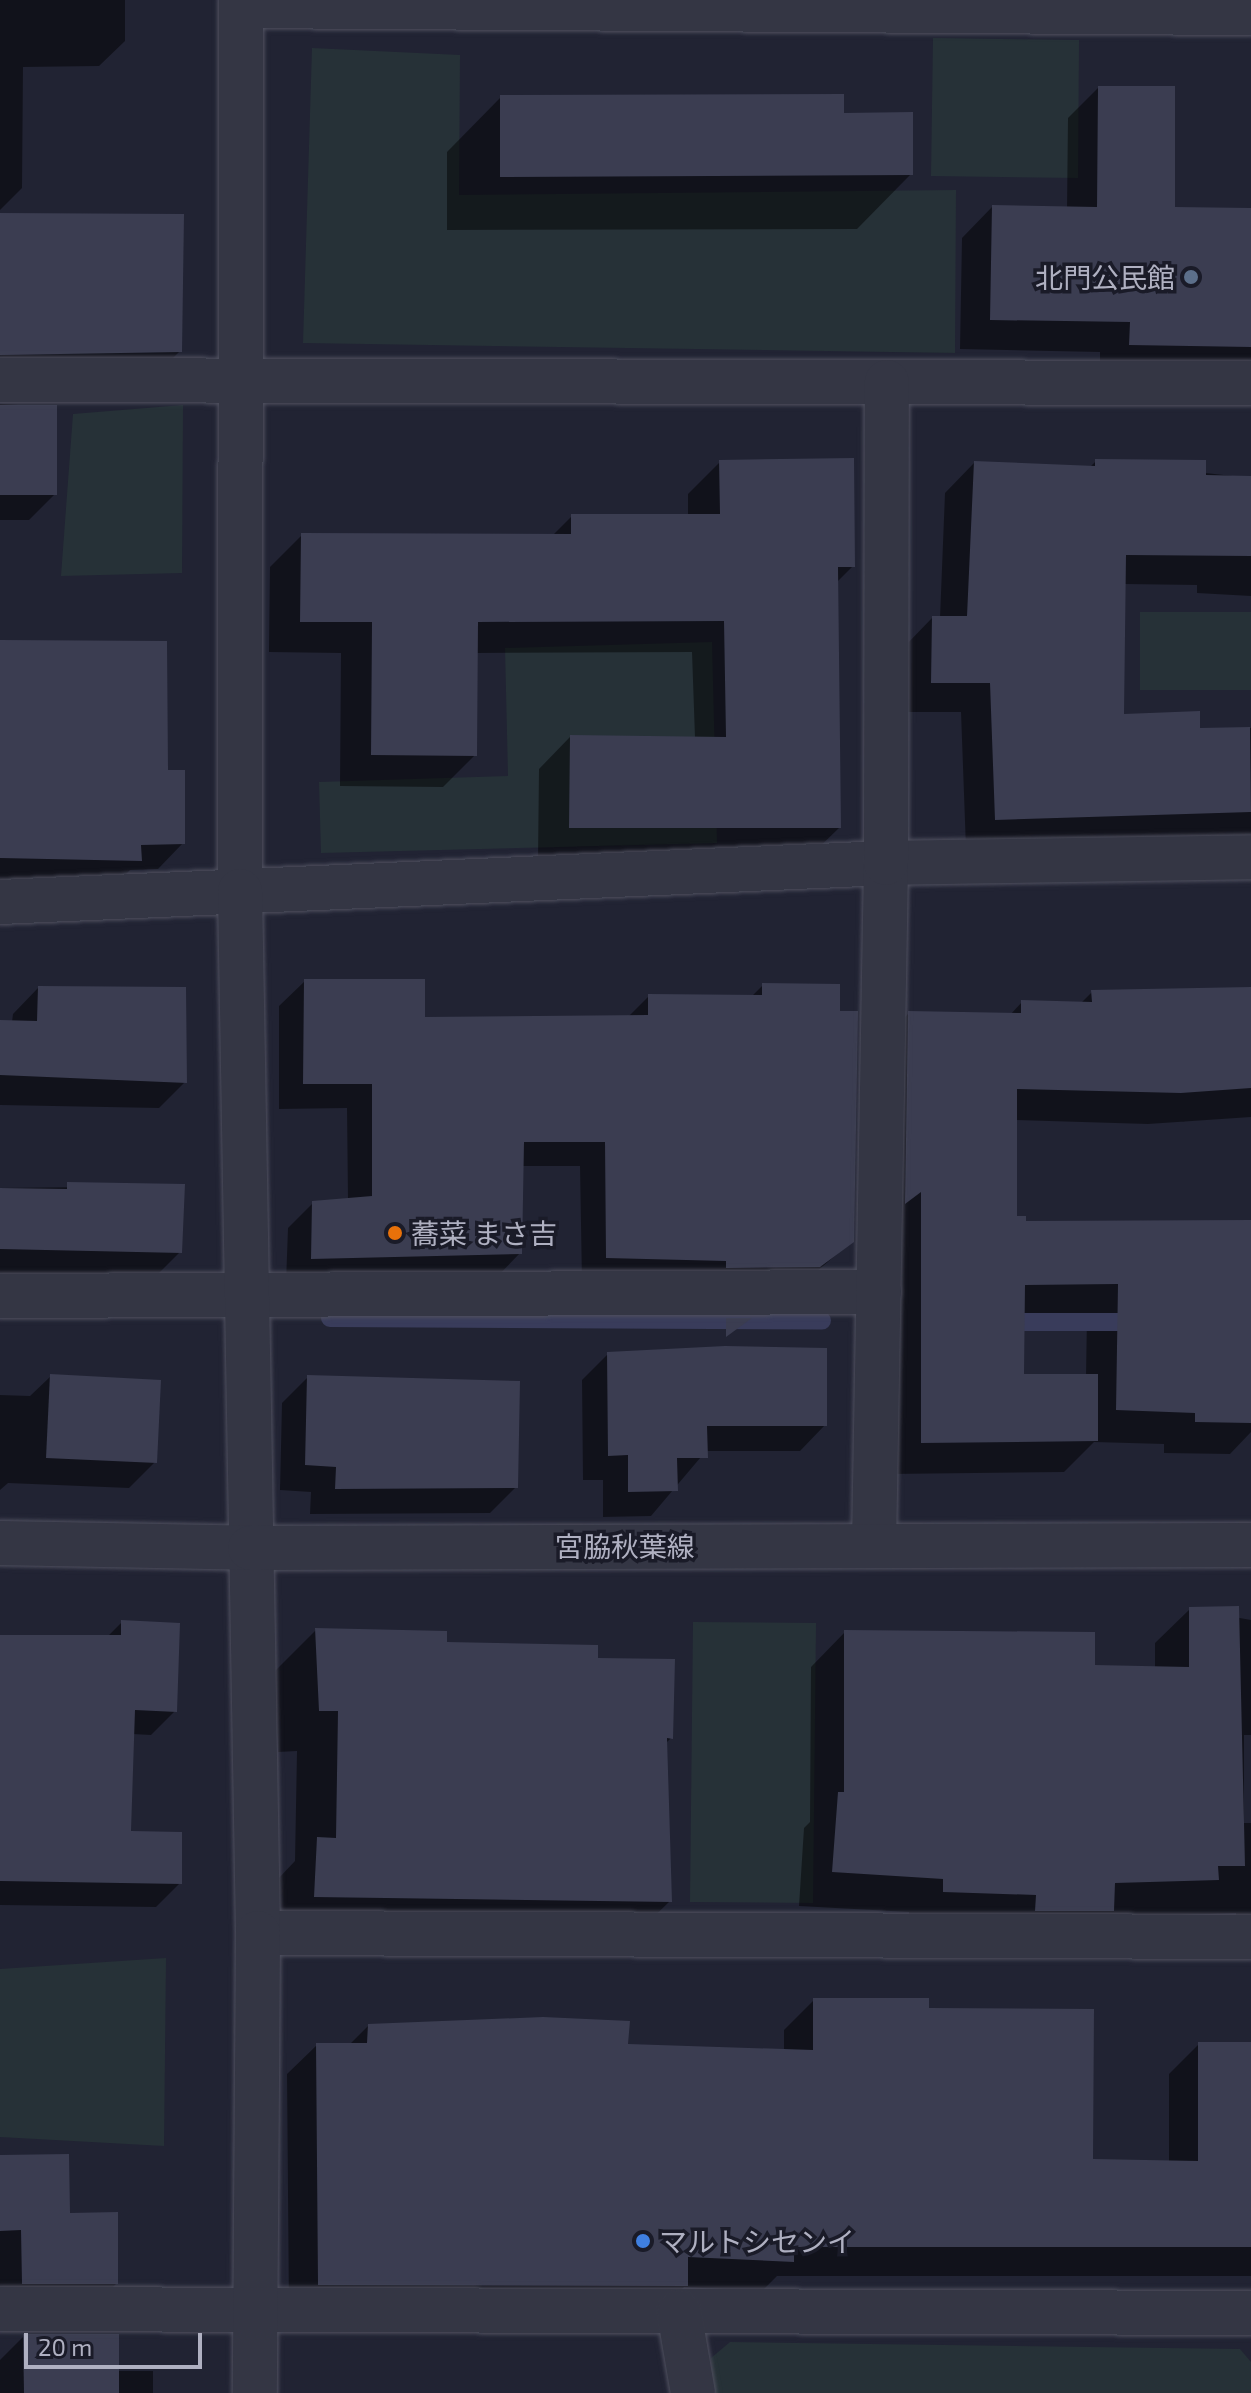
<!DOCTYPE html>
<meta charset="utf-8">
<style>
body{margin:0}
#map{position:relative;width:1251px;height:2393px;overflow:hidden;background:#212333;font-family:"Exo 2","Noto Sans JP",sans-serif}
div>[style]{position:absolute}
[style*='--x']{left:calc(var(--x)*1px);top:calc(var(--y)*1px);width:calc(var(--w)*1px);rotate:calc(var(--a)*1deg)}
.green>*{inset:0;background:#263137}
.shadow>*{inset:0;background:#0007}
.stream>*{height:18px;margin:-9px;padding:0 9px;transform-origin:9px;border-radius:9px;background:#393c5b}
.building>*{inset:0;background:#3b3d51}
.roads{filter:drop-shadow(0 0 2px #4f505f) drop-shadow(0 0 2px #4f505f)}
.minor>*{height:44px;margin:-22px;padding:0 22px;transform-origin:22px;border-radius:22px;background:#343644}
.tertiary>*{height:44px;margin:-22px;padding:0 22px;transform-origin:22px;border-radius:22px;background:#343644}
.dots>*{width:22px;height:22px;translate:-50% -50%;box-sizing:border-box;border:4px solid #1a1b28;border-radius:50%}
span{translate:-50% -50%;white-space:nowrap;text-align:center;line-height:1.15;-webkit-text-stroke:7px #1a1b28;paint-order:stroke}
.poi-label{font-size:28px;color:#afb0c1}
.right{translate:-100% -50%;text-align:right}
.left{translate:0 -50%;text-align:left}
.street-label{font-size:28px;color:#afb0c1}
.scale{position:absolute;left:24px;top:2333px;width:178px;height:36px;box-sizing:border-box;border:4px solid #afb0c1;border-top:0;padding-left:10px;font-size:24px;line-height:28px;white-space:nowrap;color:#afb0c1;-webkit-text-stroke:6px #1a1b28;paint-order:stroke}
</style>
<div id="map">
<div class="green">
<i style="clip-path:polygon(933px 38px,1079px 40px,1078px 178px,931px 176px)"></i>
<i style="clip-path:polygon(312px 48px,460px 55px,459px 195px,956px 190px,955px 353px,303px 343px)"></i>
<i style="clip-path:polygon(183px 405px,182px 573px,61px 576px,73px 414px)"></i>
<i style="clip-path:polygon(1140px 612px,1251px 612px,1251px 690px,1140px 690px)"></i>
<i style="clip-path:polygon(712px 642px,717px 843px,321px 853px,319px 782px,508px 776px,505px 648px)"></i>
<i style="clip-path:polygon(693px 1622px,816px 1623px,813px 1903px,690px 1902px)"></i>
<i style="clip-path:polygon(166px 1958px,164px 2146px,0 2137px,0 1969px)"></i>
<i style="clip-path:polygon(730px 2342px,1240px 2349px,1251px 2362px,1251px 2393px,712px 2393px,711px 2358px)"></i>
</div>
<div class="shadow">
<i style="clip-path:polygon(0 0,125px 0,125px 41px,99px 66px,23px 67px,22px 188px,0 210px)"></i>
<i style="clip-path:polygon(1098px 88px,1173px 209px,1251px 210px,1251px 377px,1100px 375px,1100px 352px,960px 349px,962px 238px,992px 207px,1067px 209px,1068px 118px)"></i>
<i style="clip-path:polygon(501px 97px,842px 115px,911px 174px,857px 229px,447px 230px,447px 152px)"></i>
<i style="clip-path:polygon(0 215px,180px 351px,154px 377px,0 380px)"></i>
<i style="clip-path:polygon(0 404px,55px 407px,55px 494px,29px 520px,0 520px)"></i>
<i style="clip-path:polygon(1096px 461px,1251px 478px,1251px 596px,1197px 593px,1197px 585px,1124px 584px,1122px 716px,1198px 730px,1251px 728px,1251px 840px,966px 849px,961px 712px,902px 712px,903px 648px,932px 618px,940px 618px,945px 493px,974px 463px,1090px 467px)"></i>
<i style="clip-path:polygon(720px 462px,853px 566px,836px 583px,839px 828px,807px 859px,538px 859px,539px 769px,570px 737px,695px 738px,692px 652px,476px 653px,475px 755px,443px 787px,340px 786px,341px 653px,269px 652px,270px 567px,302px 535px,552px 536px,572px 516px,688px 516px,688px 494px)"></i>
<i style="clip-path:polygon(0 641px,166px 772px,183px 843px,158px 869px,130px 870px,114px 886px,0 884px)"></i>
<i style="clip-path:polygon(305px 981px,423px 1019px,628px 1017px,649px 996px,751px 997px,763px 985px,852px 1241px,793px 1292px,582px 1282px,580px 1166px,522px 1166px,520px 1253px,495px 1279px,286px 1283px,288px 1228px,313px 1203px,348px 1200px,347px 1108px,279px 1109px,279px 1006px)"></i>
<i style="clip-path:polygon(38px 988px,185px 1082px,159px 1108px,0 1105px,0 1022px,12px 1022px,13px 1014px)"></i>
<i style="clip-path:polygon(evenodd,1251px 989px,1251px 1117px,1148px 1124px,1015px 1120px,1015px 1218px,1024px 1223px,1251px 1221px,1251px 1432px,1230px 1454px,1164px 1453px,1164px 1444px,1094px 1442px,1064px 1472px,890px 1474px,877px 1045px,909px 1013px,1010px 1015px,1022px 1002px,1081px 1003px,1092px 992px,1251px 989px,1087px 1315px,1086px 1376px,1022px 1376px,1023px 1316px,1087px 1315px)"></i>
<i style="clip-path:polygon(183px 1186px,180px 1252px,154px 1278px,0 1276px,0 1188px)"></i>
<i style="clip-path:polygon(608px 1354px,825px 1425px,800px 1451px,706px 1451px,651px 1516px,603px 1517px,603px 1480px,583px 1480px,582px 1380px)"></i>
<i style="clip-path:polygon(51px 1376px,155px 1462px,129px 1488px,8px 1483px,0 1490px,0 1395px,30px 1396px)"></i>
<i style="clip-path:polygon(308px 1377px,516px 1487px,490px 1513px,310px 1514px,311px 1492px,280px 1490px,282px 1403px)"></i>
<i style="clip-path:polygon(1190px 1609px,1251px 1620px,1251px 1735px,1244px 1735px,1244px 1823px,1251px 1823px,1251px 1938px,1236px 1938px,1236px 1913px,909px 1925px,909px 1912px,799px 1906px,804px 1828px,810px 1822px,811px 1667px,845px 1632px,1093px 1667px,1155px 1668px,1155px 1643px)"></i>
<i style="clip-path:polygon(122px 1622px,175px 1711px,151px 1735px,132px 1734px,129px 1833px,180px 1883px,156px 1907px,0 1905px,0 1635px,107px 1637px)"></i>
<i style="clip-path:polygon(316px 1630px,596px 1659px,671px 1738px,665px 1744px,670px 1901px,628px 1942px,274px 1938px,276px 1881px,295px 1861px,297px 1751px,278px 1752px,274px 1672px)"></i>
<i style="clip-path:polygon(814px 2000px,927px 2010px,1091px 2161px,1169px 2162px,1169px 2074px,1199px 2044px,1251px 2044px,1251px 2276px,777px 2276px,762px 2291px,684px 2287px,656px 2315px,289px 2314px,287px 2074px,317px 2045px,349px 2045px,369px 2025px,626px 2046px,784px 2051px,784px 2030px)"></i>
<i style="clip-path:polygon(0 2157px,68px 2215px,116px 2284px,90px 2309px,0 2309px)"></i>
<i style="clip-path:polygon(24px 2336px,117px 2371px,153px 2371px,153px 2393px,0 2393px,0 2360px)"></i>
</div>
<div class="stream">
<i style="--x:330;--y:1318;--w:492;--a:0.3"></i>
<i style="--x:1000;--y:1322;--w:142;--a:0"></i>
</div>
<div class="building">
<i style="clip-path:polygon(1098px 86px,1175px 86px,1175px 207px,1251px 208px,1251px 347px,1129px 345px,1130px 322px,990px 320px,992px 205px,1097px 207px)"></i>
<i style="clip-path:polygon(844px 94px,844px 113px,913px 112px,913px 175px,500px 177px,500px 95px)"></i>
<i style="clip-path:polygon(0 213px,184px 214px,182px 352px,0 355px)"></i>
<i style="clip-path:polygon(0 405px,57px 405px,57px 495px,0 495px)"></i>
<i style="clip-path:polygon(854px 458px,855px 567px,838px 567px,841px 828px,569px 828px,570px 735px,726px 737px,724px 621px,478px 622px,477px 756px,371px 755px,372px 622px,300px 622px,301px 533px,571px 534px,571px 514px,720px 514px,719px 460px)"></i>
<i style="clip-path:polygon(1095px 459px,1206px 460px,1206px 475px,1251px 476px,1251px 556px,1126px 555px,1124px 714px,1200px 711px,1200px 728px,1250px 727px,1251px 812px,995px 820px,990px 683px,931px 683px,932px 616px,967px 616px,974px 461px,1095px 466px)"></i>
<i style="clip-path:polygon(0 640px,167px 641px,168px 770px,185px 770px,185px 844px,141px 845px,142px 861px,0 858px)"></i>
<i style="clip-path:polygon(304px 979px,425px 979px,425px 1017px,648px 1015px,648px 994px,762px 995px,762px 983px,840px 984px,840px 1011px,858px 1011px,854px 1242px,820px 1267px,726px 1268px,726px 1261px,606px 1258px,605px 1142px,524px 1142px,522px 1254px,311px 1259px,312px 1201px,372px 1196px,372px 1084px,303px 1084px)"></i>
<i style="clip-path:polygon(38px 986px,186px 987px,187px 1083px,0 1075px,0 1020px,37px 1021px)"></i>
<i style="clip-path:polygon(1251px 987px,1251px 1088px,1181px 1093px,1017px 1089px,1017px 1216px,1026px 1216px,1026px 1221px,1251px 1220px,1251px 1423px,1195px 1422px,1195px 1413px,1116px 1410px,1118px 1284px,1025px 1285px,1024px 1374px,1098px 1374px,1098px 1441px,921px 1443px,921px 1192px,905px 1204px,908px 1011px,1021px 1013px,1021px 1000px,1092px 1002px,1091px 990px)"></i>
<i style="clip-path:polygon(67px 1182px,185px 1184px,182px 1253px,0 1249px,0 1188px,67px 1189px)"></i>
<i style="clip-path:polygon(726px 1318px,752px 1318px,726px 1337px)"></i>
<i style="clip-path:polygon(725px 1346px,827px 1348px,827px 1426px,707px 1426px,708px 1458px,677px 1458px,678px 1491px,628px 1492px,628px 1455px,608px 1456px,607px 1352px)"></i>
<i style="clip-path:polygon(50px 1374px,161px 1380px,157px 1463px,46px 1458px)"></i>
<i style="clip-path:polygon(307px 1375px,520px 1381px,518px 1488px,335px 1489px,336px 1467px,305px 1465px)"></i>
<i style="clip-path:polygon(1239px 1606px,1245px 1866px,1218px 1866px,1219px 1880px,1115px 1883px,1114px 1911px,1035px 1911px,1036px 1895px,943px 1892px,943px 1879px,832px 1872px,838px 1792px,844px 1792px,844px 1630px,1095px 1632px,1095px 1665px,1189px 1667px,1189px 1607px)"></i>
<i style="clip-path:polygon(121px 1620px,180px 1623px,177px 1712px,135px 1710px,131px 1831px,182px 1832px,182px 1884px,0 1881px,0 1635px,121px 1635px)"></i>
<i style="clip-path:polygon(315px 1628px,447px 1631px,447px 1642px,598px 1645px,598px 1658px,675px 1659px,673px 1739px,667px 1738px,672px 1902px,314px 1897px,317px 1837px,336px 1838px,338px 1711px,319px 1711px)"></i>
<i style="clip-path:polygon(813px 1998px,929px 1998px,929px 2008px,1094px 2009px,1093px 2159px,1198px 2161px,1198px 2042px,1251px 2042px,1251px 2247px,794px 2247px,794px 2262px,688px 2257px,688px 2286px,318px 2285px,316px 2043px,367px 2043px,368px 2024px,543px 2017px,630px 2021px,628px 2044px,813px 2050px)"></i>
<i style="clip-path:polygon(69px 2154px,70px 2213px,118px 2212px,118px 2284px,22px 2284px,21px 2230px,0 2231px,0 2155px)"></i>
<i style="clip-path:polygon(23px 2334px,119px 2334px,119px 2393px,24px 2393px)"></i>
</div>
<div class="roads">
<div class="minor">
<i style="--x:241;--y:6;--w:1010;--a:0.4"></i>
<i style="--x:0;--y:380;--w:1251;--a:0.14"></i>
<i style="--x:0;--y:902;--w:887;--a:-2.52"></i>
<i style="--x:886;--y:863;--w:365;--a:-0.9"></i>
<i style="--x:0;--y:1296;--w:879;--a:-0.26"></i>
<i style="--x:874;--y:1545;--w:682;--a:-88.99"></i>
<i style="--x:886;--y:863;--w:481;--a:-89.9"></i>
<i style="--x:258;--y:1933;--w:993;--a:0.23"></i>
<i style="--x:0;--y:2309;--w:1251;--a:0.18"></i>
<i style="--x:679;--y:2312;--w:82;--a:80.2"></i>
</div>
<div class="tertiary">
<i style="--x:241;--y:0;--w:891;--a:90.06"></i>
<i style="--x:240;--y:891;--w:1042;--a:89.01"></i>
<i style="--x:258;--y:1933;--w:460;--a:90.4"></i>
<i style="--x:0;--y:1543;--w:250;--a:1.1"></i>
<i style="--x:250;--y:1548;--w:1001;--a:-0.17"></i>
</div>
</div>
<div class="dots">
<i style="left:1191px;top:277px;background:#5c6f8a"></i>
<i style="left:395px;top:1233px;background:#e8710a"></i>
<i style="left:643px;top:2241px;background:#3f7fe0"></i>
</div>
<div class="poi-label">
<span class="right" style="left:1175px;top:277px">北門公民館</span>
<span class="left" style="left:411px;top:1233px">蕎菜 まさ吉</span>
<span class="left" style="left:659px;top:2241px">マルトシセンイ</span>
</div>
<div class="street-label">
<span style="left:625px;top:1546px">宮脇秋葉線</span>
</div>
<div class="scale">20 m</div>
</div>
